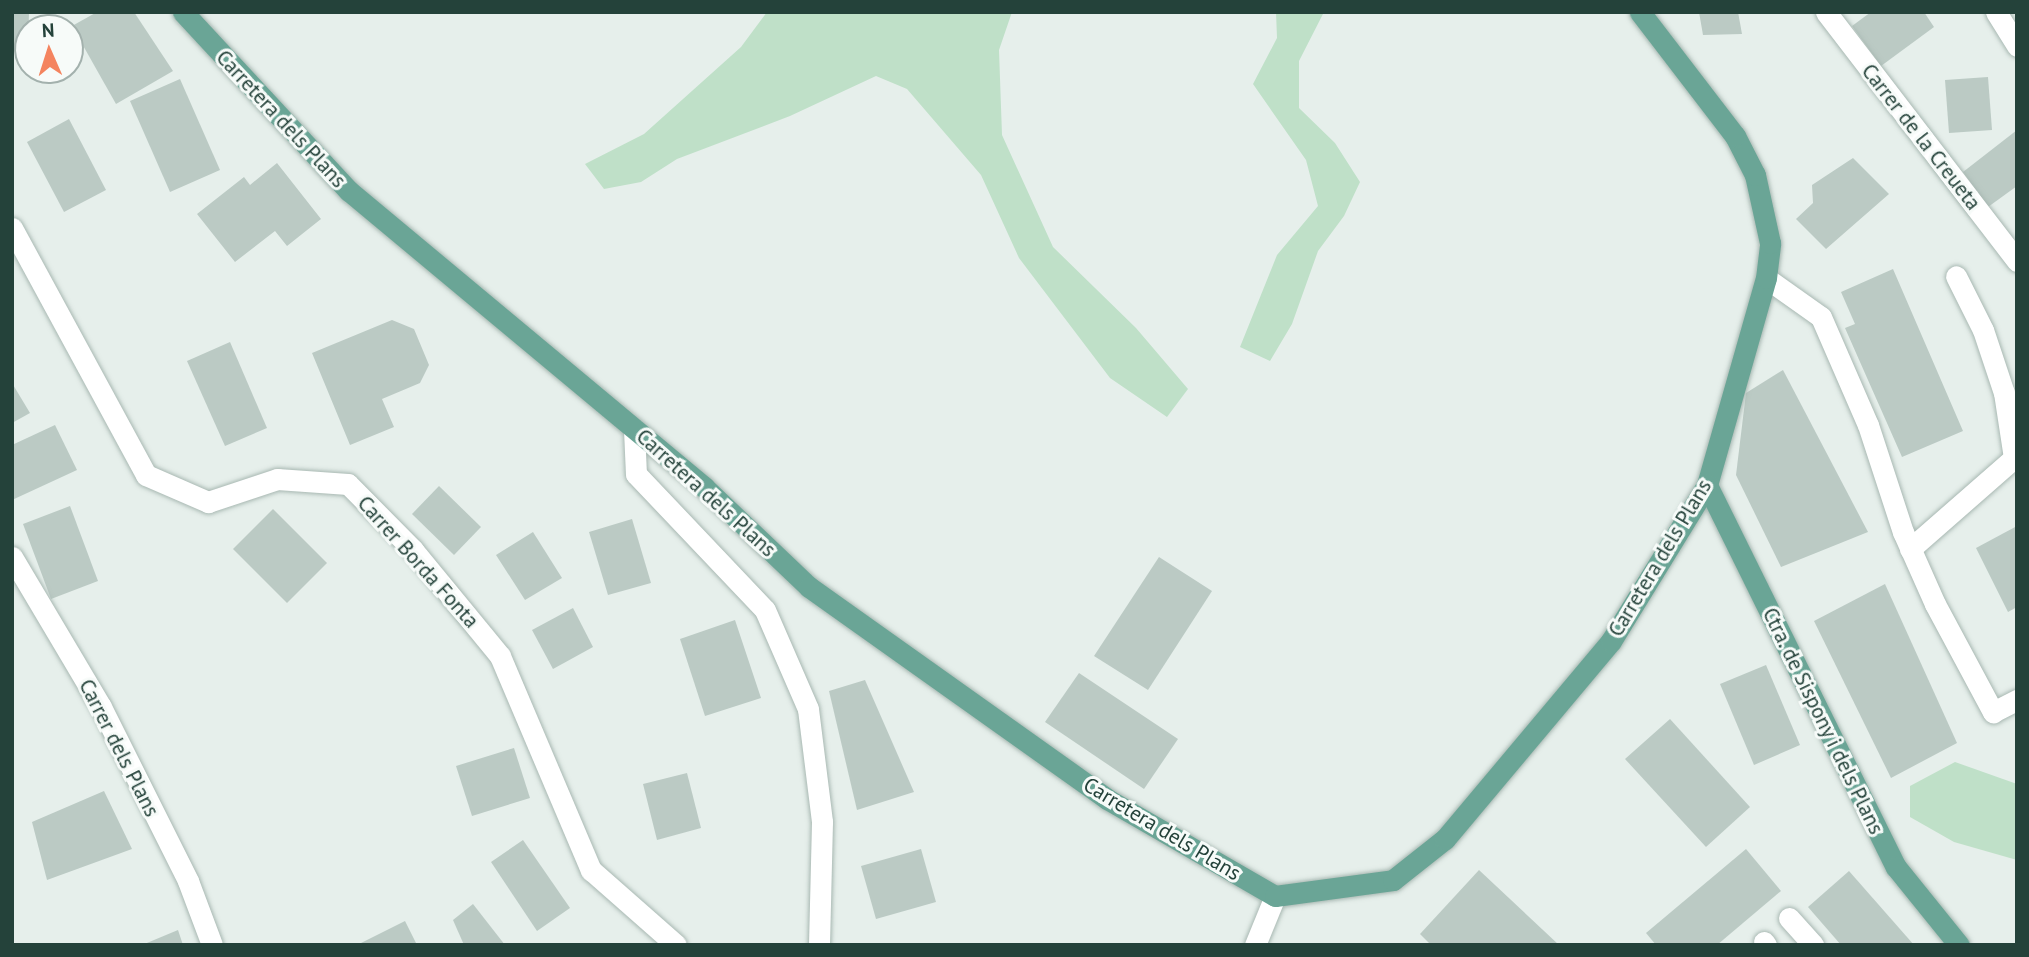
<!DOCTYPE html>
<style>
body{margin:0}
#map{position:relative;width:2029px;height:957px;overflow:hidden;background:#e6efeb;font-family:"PT Sans",sans-serif}
div>[style]{position:absolute}
[style*='--x']{left:calc(var(--x)*1px);top:calc(var(--y)*1px);width:calc(var(--w)*1px);rotate:calc(var(--a)*1deg)}
.green>*{inset:0;background:#bfe0c8}
.building>*{inset:0;background:#bbcac4}
.roads{filter:drop-shadow(0 0 2px #a8b8b2) drop-shadow(0 0 2px #a8b8b2)}
.minor>*{height:21px;margin:-10.5px;padding:0 10.5px;transform-origin:10.5px;border-radius:10.5px;background:#fff}
.major>*{height:21px;margin:-10.5px;padding:0 10.5px;transform-origin:10.5px;border-radius:10.5px;background:#6aa596}
span{translate:-50% -50%;white-space:nowrap;text-align:center;line-height:1.15;-webkit-text-stroke:6px #f7fbf9;paint-order:stroke}
.street-label{font-size:21px;color:#24423a}
.frame{position:absolute;inset:0;border:14px solid #24423a;pointer-events:none}
.north{position:absolute;left:14px;top:14px;width:70px;height:70px;box-sizing:border-box;background:#f7fbf9;border:2px solid #a3b1ad;border-radius:50%;rotate:357deg;font-size:19px;font-weight:700;line-height:28px;text-align:center;color:#24423a}
.north::after{content:'';display:block;margin:auto;width:24px;height:32px;background:#f4845f;clip-path:polygon(50% 0,100% 100%,50% 72%,0 100%)}
</style>
<div id="map">
<div class="green">
<i style="clip-path:polygon(767px 12px,1012px 12px,999px 50px,1002px 135px,1053px 247px,1136px 328px,1188px 389px,1167px 417px,1110px 378px,1019px 258px,981px 175px,907px 89px,876px 76px,790px 116px,677px 159px,641px 182px,604px 189px,585px 164px,644px 134px,741px 47px)"></i>
<i style="clip-path:polygon(1276px 12px,1324px 12px,1299px 61px,1299px 108px,1335px 143px,1360px 182px,1344px 216px,1318px 251px,1292px 324px,1270px 361px,1240px 347px,1277px 255px,1318px 206px,1306px 160px,1253px 84px,1277px 38px)"></i>
<i style="clip-path:polygon(1955px 762px,2017px 784px,2017px 860px,1954px 842px,1910px 817px,1910px 786px)"></i>
</div>
<div class="building">
<i style="clip-path:polygon(12px 12px,29px 12px,28px 50px,12px 50px)"></i>
<i style="clip-path:polygon(97px 12px,134px 12px,173px 71px,116px 104px,72px 26px)"></i>
<i style="clip-path:polygon(1699px 12px,1738px 12px,1742px 34px,1703px 35px)"></i>
<i style="clip-path:polygon(1871px 12px,1924px 12px,1934px 27px,1881px 66px,1852px 26px)"></i>
<i style="clip-path:polygon(1988px 77px,1992px 130px,1949px 133px,1945px 80px)"></i>
<i style="clip-path:polygon(180px 79px,220px 170px,170px 192px,130px 101px)"></i>
<i style="clip-path:polygon(69px 119px,106px 190px,64px 212px,27px 142px)"></i>
<i style="clip-path:polygon(2017px 130px,2017px 186px,1988px 207px,1963px 172px)"></i>
<i style="clip-path:polygon(1853px 158px,1889px 194px,1826px 249px,1796px 219px,1813px 203px,1812px 185px)"></i>
<i style="clip-path:polygon(277px 163px,321px 219px,287px 246px,275px 231px,235px 262px,197px 214px,244px 177px,250px 185px)"></i>
<i style="clip-path:polygon(1893px 269px,1963px 431px,1902px 457px,1845px 328px,1855px 324px,1841px 292px)"></i>
<i style="clip-path:polygon(392px 320px,414px 329px,429px 365px,420px 383px,382px 399px,394px 427px,350px 445px,312px 353px)"></i>
<i style="clip-path:polygon(230px 342px,267px 428px,225px 446px,187px 361px)"></i>
<i style="clip-path:polygon(1783px 370px,1868px 532px,1781px 567px,1736px 475px,1746px 393px)"></i>
<i style="clip-path:polygon(12px 383px,30px 413px,12px 423px)"></i>
<i style="clip-path:polygon(55px 425px,77px 470px,12px 500px,12px 445px)"></i>
<i style="clip-path:polygon(439px 486px,481px 527px,454px 555px,412px 514px)"></i>
<i style="clip-path:polygon(70px 506px,98px 581px,51px 599px,23px 524px)"></i>
<i style="clip-path:polygon(273px 509px,327px 563px,287px 603px,233px 549px)"></i>
<i style="clip-path:polygon(632px 519px,651px 583px,608px 595px,589px 532px)"></i>
<i style="clip-path:polygon(2017px 526px,2017px 607px,2008px 612px,1976px 548px)"></i>
<i style="clip-path:polygon(533px 532px,562px 578px,525px 600px,496px 555px)"></i>
<i style="clip-path:polygon(1159px 557px,1212px 591px,1148px 690px,1094px 656px)"></i>
<i style="clip-path:polygon(1885px 584px,1957px 743px,1891px 778px,1814px 621px)"></i>
<i style="clip-path:polygon(573px 608px,593px 647px,553px 669px,532px 630px)"></i>
<i style="clip-path:polygon(735px 620px,761px 698px,705px 716px,680px 639px)"></i>
<i style="clip-path:polygon(1766px 665px,1800px 745px,1754px 765px,1720px 684px)"></i>
<i style="clip-path:polygon(1079px 673px,1178px 739px,1144px 789px,1045px 722px)"></i>
<i style="clip-path:polygon(865px 680px,914px 792px,857px 810px,829px 691px)"></i>
<i style="clip-path:polygon(1670px 719px,1750px 807px,1706px 847px,1625px 759px)"></i>
<i style="clip-path:polygon(514px 748px,530px 798px,472px 816px,456px 766px)"></i>
<i style="clip-path:polygon(687px 773px,701px 828px,657px 840px,643px 784px)"></i>
<i style="clip-path:polygon(104px 791px,132px 849px,47px 880px,32px 822px)"></i>
<i style="clip-path:polygon(523px 840px,570px 908px,537px 931px,491px 862px)"></i>
<i style="clip-path:polygon(921px 849px,936px 902px,876px 919px,861px 866px)"></i>
<i style="clip-path:polygon(1746px 849px,1781px 891px,1717px 945px,1656px 945px,1646px 933px)"></i>
<i style="clip-path:polygon(1479px 870px,1559px 945px,1431px 945px,1420px 934px)"></i>
<i style="clip-path:polygon(1849px 871px,1914px 945px,1841px 945px,1808px 907px)"></i>
<i style="clip-path:polygon(473px 904px,505px 945px,464px 945px,453px 920px)"></i>
<i style="clip-path:polygon(405px 921px,417px 945px,357px 945px)"></i>
<i style="clip-path:polygon(178px 930px,183px 945px,142px 945px)"></i>
</div>
<div class="roads">
<div class="minor">
<i style="--x:1826;--y:12;--w:314;--a:52.5"></i>
<i style="--x:1996;--y:12;--w:40;--a:58"></i>
<i style="--x:12;--y:228;--w:281;--a:61.5"></i>
<i style="--x:146;--y:475;--w:68;--a:23.5"></i>
<i style="--x:208;--y:502;--w:73;--a:-18.4"></i>
<i style="--x:277;--y:479;--w:71;--a:4"></i>
<i style="--x:348;--y:484;--w:93;--a:45.4"></i>
<i style="--x:413;--y:550;--w:137;--a:50.6"></i>
<i style="--x:500;--y:656;--w:233;--a:67"></i>
<i style="--x:591;--y:870;--w:113;--a:41.4"></i>
<i style="--x:1766;--y:278;--w:67;--a:35.3"></i>
<i style="--x:1821;--y:317;--w:118;--a:66.5"></i>
<i style="--x:1868;--y:425;--w:113;--a:71.9"></i>
<i style="--x:1903;--y:532;--w:79;--a:66"></i>
<i style="--x:1935;--y:604;--w:123;--a:61.8"></i>
<i style="--x:1993;--y:712;--w:27;--a:-27"></i>
<i style="--x:634;--y:429;--w:45;--a:87.5"></i>
<i style="--x:636;--y:474;--w:187;--a:46.5"></i>
<i style="--x:765;--y:610;--w:108;--a:66.5"></i>
<i style="--x:808;--y:709;--w:114;--a:82.9"></i>
<i style="--x:822;--y:822;--w:123;--a:91.4"></i>
<i style="--x:1910;--y:549;--w:138;--a:-41.2"></i>
<i style="--x:2014;--y:458;--w:66;--a:-98.7"></i>
<i style="--x:2004;--y:393;--w:66;--a:-108.4"></i>
<i style="--x:1983;--y:330;--w:60;--a:-116.6"></i>
<i style="--x:12;--y:557;--w:174;--a:59.3"></i>
<i style="--x:101;--y:707;--w:195;--a:63.4"></i>
<i style="--x:188;--y:881;--w:68;--a:69.4"></i>
<i style="--x:1789;--y:918;--w:36;--a:48"></i>
<i style="--x:1764;--y:942;--w:4;--a:56"></i>
<i style="--x:1255;--y:945;--w:53;--a:-67.8"></i>
</div>
<div class="major">
<i style="--x:183;--y:12;--w:244;--a:47.2"></i>
<i style="--x:349;--y:191;--w:462;--a:39.8"></i>
<i style="--x:704;--y:487;--w:145;--a:43.6"></i>
<i style="--x:809;--y:587;--w:366;--a:35.4"></i>
<i style="--x:1107;--y:799;--w:194;--a:30"></i>
<i style="--x:1275;--y:896;--w:119;--a:-7.7"></i>
<i style="--x:1393;--y:880;--w:66;--a:-38.3"></i>
<i style="--x:1445;--y:839;--w:258;--a:-50"></i>
<i style="--x:1611;--y:641;--w:183;--a:-58.4"></i>
<i style="--x:1707;--y:485;--w:215;--a:-74.1"></i>
<i style="--x:1766;--y:278;--w:35;--a:-83"></i>
<i style="--x:1770;--y:243;--w:70;--a:-102.4"></i>
<i style="--x:1755;--y:175;--w:44;--a:-117.1"></i>
<i style="--x:1735;--y:136;--w:156;--a:-127.5"></i>
<i style="--x:1707;--y:485;--w:426;--a:63.7"></i>
<i style="--x:1896;--y:867;--w:100;--a:51.1"></i>
</div>
</div>
<div class="street-label">
<span style="left:281px;top:119px;rotate:47deg">Carretera dels Plans</span>
<span style="left:1921px;top:137px;rotate:52deg">Carrer de la Creueta</span>
<span style="left:706px;top:493px;rotate:42deg">Carretera dels Plans</span>
<span style="left:1660px;top:558px;rotate:-59deg">Carretera dels Plans</span>
<span style="left:418px;top:562px;rotate:48deg">Carrer Borda Fonta</span>
<span style="left:1823px;top:721px;rotate:64deg">Ctra. de Sispony i dels Plans</span>
<span style="left:119px;top:748px;rotate:63deg">Carrer dels Plans</span>
<span style="left:1162px;top:829px;rotate:31deg">Carretera dels Plans</span>
</div>
<div class="frame"></div>
<div class="north">N</div>
</div>
